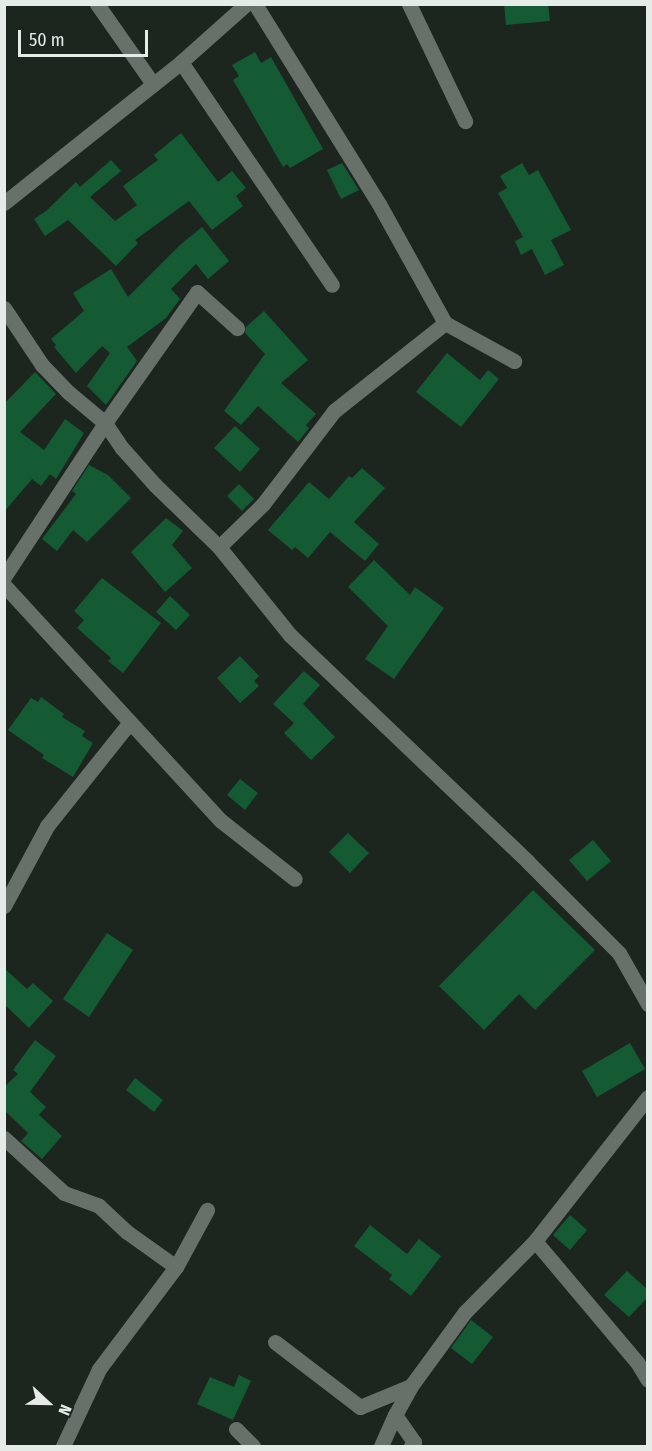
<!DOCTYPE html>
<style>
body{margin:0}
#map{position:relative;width:652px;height:1451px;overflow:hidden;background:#1d251f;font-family:"Fira Sans Condensed",sans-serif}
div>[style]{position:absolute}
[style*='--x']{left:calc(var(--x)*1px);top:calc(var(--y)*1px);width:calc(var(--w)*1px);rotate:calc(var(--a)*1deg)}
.building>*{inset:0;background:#145b34}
.minor>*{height:15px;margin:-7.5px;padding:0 7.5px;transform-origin:7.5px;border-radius:7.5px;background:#67716a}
.tertiary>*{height:15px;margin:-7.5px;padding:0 7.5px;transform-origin:7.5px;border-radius:7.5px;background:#67716a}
span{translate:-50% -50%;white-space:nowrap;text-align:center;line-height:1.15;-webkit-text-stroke:4.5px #1d251f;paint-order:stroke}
.frame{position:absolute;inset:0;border:6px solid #e5ebe7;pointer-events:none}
.north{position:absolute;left:18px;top:1373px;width:60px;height:60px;-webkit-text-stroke:4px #1d251f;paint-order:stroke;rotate:112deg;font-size:16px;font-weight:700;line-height:24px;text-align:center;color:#e5ebe7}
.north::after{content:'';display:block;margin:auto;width:21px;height:27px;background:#e5ebe7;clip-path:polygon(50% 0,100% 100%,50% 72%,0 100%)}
.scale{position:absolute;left:18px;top:30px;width:130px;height:27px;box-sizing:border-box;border:3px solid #e5ebe7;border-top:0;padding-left:8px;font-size:18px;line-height:21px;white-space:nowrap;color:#e5ebe7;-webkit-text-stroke:4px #1d251f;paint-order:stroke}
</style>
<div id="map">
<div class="building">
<i style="clip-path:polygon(504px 4px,548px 4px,550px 21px,506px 25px)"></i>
<i style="clip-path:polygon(255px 52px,261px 63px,271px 57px,323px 149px,290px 168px,287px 164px,283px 167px,233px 80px,239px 76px,232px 65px)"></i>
<i style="clip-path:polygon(181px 133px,218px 182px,232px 171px,246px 188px,236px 196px,243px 206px,212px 230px,189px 201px,135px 240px,138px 243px,116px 266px,68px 220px,45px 236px,34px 219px,46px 211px,76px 182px,80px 187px,111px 160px,121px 171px,90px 197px,115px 221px,137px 205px,123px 186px,158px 160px,154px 155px)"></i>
<i style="clip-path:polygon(342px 163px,359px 190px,341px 199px,327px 170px)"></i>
<i style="clip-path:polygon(522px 163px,529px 175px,538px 170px,571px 230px,551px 240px,564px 265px,545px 275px,532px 249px,521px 255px,515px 241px,523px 237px,498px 193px,507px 188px,500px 176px)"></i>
<i style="clip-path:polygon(202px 227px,229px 261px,208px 279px,196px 264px,171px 289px,180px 299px,166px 318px,127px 347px,137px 361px,106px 405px,87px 386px,110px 353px,102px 346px,76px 373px,54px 347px,56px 345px,51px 339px,84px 311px,73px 293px,111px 269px,128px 297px,180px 245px)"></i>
<i style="clip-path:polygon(264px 311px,308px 360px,281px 383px,316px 414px,306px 425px,309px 428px,298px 442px,258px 406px,241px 425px,224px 411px,265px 354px,245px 333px,246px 327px)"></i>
<i style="clip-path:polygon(447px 353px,480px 380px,488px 370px,499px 379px,461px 427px,416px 392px)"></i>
<i style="clip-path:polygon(35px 372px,56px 394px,20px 432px,44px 450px,65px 419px,84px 433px,56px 479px,50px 474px,41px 486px,32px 479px,4px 512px,4px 404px)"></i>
<i style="clip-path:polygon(235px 426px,260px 449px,240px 472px,214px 448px)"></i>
<i style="clip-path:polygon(89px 465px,108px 475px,131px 498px,87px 542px,73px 530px,57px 551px,42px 539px,76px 494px,72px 491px)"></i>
<i style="clip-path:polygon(362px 468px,385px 488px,354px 522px,379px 544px,365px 561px,330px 532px,308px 558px,295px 547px,292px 550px,268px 530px,309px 482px,329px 499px,349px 476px,352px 478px)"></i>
<i style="clip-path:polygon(239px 484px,254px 499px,242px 511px,227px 496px)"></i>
<i style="clip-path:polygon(166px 518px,183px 531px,172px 545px,192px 568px,165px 592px,131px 552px)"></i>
<i style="clip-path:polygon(374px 560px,410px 595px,415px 587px,444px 608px,394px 679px,365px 659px,388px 626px,348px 587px)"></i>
<i style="clip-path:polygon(102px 578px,161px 623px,123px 673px,108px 661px,111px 658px,77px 628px,84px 620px,74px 611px)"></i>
<i style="clip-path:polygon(170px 596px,190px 615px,176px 630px,156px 612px)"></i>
<i style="clip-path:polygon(240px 656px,259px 676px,254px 681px,259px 686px,240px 703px,217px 678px)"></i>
<i style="clip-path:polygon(304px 671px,320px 685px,303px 704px,335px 737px,311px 760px,284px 733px,294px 723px,273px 704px)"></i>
<i style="clip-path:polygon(41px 697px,64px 714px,62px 717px,85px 731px,82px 736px,93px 743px,73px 777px,42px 758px,44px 755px,8px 730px,31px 698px,38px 702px)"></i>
<i style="clip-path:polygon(240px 779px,258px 793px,245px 810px,227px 795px)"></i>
<i style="clip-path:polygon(348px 833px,369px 853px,350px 873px,329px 852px)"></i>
<i style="clip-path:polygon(593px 840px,611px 861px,587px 881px,569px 860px)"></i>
<i style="clip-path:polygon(533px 890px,595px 950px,535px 1010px,519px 994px,484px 1030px,439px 986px)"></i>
<i style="clip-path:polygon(107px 933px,133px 950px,89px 1017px,63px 999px)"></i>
<i style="clip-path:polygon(4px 968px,27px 989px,33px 983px,53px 1001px,29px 1028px,4px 1004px)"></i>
<i style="clip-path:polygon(35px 1040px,56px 1056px,30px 1092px,46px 1107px,39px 1115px,62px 1136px,42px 1159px,21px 1141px,28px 1133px,4px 1110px,4px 1087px,18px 1074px,13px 1070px)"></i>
<i style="clip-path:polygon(630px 1043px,645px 1069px,597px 1097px,582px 1071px)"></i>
<i style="clip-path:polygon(135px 1078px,163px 1100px,154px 1112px,126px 1090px)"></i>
<i style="clip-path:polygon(570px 1215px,587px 1230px,570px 1250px,553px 1235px)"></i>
<i style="clip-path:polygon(370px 1225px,407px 1254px,419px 1239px,441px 1256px,411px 1296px,389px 1279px,392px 1275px,354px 1246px)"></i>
<i style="clip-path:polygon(627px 1271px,648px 1290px,648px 1297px,629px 1317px,604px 1295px)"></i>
<i style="clip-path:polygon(471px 1320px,493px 1337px,472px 1364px,451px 1348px)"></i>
<i style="clip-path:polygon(239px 1375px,251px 1381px,233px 1420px,197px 1404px,210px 1377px,234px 1387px)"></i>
</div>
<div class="minor">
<i style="--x:97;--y:4;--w:98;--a:55"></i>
<i style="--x:255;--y:4;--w:235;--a:58.2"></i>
<i style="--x:379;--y:204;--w:136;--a:61"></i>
<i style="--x:445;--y:323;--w:79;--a:28.8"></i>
<i style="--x:409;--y:4;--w:130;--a:64.4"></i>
<i style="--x:181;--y:62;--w:269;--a:55.9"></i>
<i style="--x:4;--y:308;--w:69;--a:56.3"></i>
<i style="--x:42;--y:365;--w:37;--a:46"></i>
<i style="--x:68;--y:392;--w:48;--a:40"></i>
<i style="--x:105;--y:423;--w:30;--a:56"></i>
<i style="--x:122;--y:448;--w:50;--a:48.3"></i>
<i style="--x:155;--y:485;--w:89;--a:44.1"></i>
<i style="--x:219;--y:547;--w:113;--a:51.1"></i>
<i style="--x:290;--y:635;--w:329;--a:43.6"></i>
<i style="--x:528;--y:862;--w:129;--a:45"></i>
<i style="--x:619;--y:953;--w:59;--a:60.4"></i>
<i style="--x:219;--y:547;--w:62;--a:-44.3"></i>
<i style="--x:263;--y:504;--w:117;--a:-52.6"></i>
<i style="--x:334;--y:411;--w:142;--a:-38.4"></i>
<i style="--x:4;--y:577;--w:184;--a:-56.7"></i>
<i style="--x:105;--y:423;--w:160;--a:-54.9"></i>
<i style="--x:197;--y:292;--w:54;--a:42"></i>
<i style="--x:4;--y:585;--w:319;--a:47.4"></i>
<i style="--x:220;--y:820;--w:95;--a:38.2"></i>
<i style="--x:4;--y:906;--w:91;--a:-61.7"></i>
<i style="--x:47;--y:826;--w:133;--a:-51.4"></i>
<i style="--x:4;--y:1138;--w:81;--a:42.5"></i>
<i style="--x:64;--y:1193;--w:37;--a:20"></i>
<i style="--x:99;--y:1206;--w:38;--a:43"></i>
<i style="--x:127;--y:1232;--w:60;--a:35.5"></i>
<i style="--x:535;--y:1241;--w:158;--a:49.9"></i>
<i style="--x:637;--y:1362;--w:21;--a:59"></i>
<i style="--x:275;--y:1342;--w:107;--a:37.4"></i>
<i style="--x:360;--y:1407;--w:55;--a:-22.4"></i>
<i style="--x:236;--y:1429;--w:24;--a:45"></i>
<i style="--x:63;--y:1446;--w:85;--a:-64.9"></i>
<i style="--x:99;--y:1369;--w:128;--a:-53"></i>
<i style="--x:176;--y:1267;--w:65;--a:-61.5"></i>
<i style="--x:381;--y:1446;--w:34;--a:-66"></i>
<i style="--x:411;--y:1446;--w:5;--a:-53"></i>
<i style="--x:414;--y:1442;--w:33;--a:-125"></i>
<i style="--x:395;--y:1415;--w:33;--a:-61"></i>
<i style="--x:411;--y:1386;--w:92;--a:-53.9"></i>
<i style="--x:465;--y:1312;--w:100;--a:-45.4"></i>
<i style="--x:535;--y:1241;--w:183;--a:-51.9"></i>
</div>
<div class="tertiary">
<i style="--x:4;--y:203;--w:226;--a:-38.5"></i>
<i style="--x:181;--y:62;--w:87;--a:-41.7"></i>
</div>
<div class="frame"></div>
<div class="north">N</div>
<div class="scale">50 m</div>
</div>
